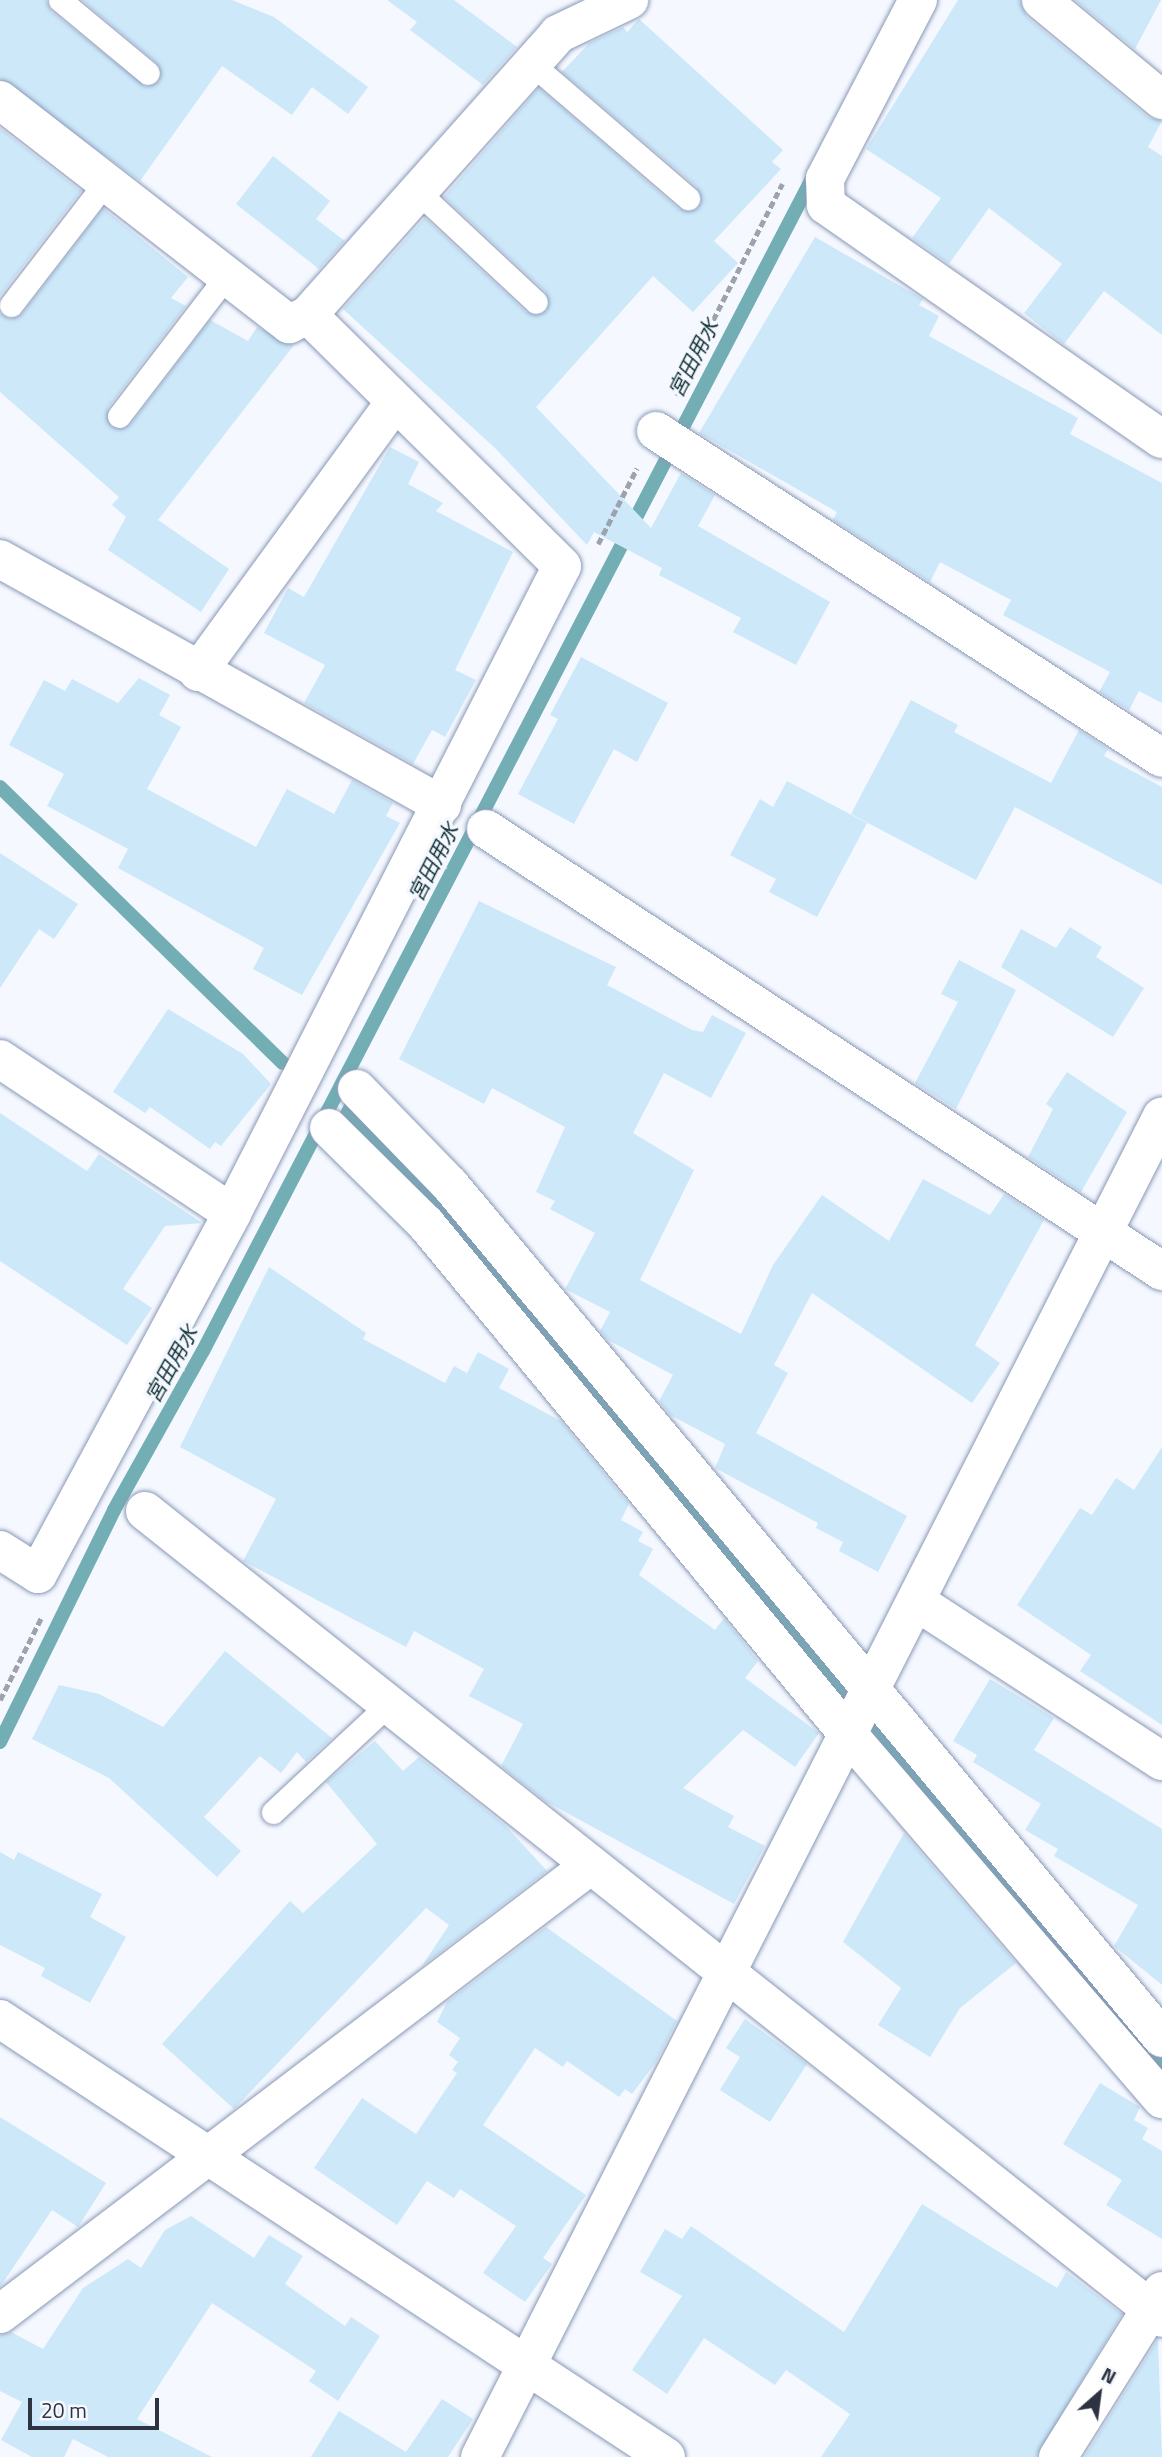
<!DOCTYPE html>
<meta charset="utf-8">
<style>
body{margin:0}
#map{position:relative;width:1162px;height:2457px;overflow:hidden;background:#f5f8ff;font-family:"Titillium Web","Noto Sans JP",sans-serif}
div>[style]{position:absolute}
[style*='--x']{left:calc(var(--x)*1px);top:calc(var(--y)*1px);width:calc(var(--w)*1px);rotate:calc(var(--a)*1deg)}
.water>*{inset:0;background:#72aeb4}
.stream>*{height:14px;margin:-7px;padding:0 7px;transform-origin:7px;border-radius:7px;background:#72aeb4}
.building>*{inset:0;background:#cce8f9}
.path>*{height:4.5px;margin-top:-2.25px;transform-origin:0;background:repeating-linear-gradient(90deg,#9ea2ac 0 7px,transparent 0 10.5px)}
.roads{filter:drop-shadow(0 0 2px #8999b7) drop-shadow(0 0 2px #8999b7)}
.service>*{height:23px;margin:-11.5px;padding:0 11.5px;transform-origin:11.5px;border-radius:11.5px;background:#fff}
.minor>*{height:38px;margin:-19px;padding:0 19px;transform-origin:19px;border-radius:19px;background:#fff}
span{translate:-50% -50%;white-space:nowrap;text-align:center;line-height:1.15;-webkit-text-stroke:7px #f5f8ff;paint-order:stroke}
.water-label{font-size:21px;color:#113134;font-style:italic}
.north{position:absolute;left:1064px;top:2359px;width:70px;height:70px;-webkit-text-stroke:5px #f5f8ff;paint-order:stroke;rotate:28deg;font-size:19px;font-weight:700;line-height:28px;text-align:center;color:#2d3340}
.north::after{content:'';display:block;margin:auto;width:24px;height:32px;background:#2d3340;clip-path:polygon(50% 0,100% 100%,50% 72%,0 100%)}
.scale{position:absolute;left:28px;top:2398px;width:131px;height:32px;box-sizing:border-box;border:4px solid #2d3340;border-top:0;padding-left:9px;font-size:21px;line-height:24px;white-space:nowrap;color:#2d3340;-webkit-text-stroke:5px #f5f8ff;paint-order:stroke}
</style>
<div id="map">
<div class="water">
<i style="clip-path:polygon(347px 1099px,447px 1202px,1162px 2058px,1162px 2084px,337px 1118px)"></i>
</div>
<div class="stream">
<i style="--x:0;--y:787;--w:395;--a:44.3"></i>
<i style="--x:0;--y:1742;--w:258;--a:-63.8"></i>
<i style="--x:114;--y:1510;--w:182;--a:-60.8"></i>
<i style="--x:203;--y:1351;--w:1327;--a:-62.55"></i>
</div>
<div class="building">
<i style="clip-path:polygon(0 0,46px 0,51px 11px,146px 87px,159px 81px,157px 63px,82px 0,232px 0,274px 17px,368px 87px,348px 114px,312px 87px,292px 115px,222px 66px,140px 181px,0 79px)"></i>
<i style="clip-path:polygon(387px 0,454px 0,517px 47px,483px 85px,410px 30px,417px 22px)"></i>
<i style="clip-path:polygon(958px 0,1020px 0,1027px 17px,1148px 117px,1162px 121px,1148px 147px,1162px 156px,1162px 335px,1104px 291px,1064px 344px,1058px 340px,1024px 313px,1062px 264px,989px 208px,949px 264px,912px 238px,941px 198px,866px 149px)"></i>
<i style="clip-path:polygon(1075px 0,1161px 0,1135px 49px)"></i>
<i style="clip-path:polygon(639px 19px,783px 150px,772px 162px,781px 169px,714px 241px,738px 263px,693px 312px,653px 276px,536px 407px,651px 528px,681px 473px,715px 495px,698px 526px,830px 602px,796px 665px,733px 632px,741px 618px,659px 575px,662px 568px,594px 532px,587px 545px,496px 449px,343px 309px,425px 218px,526px 312px,547px 311px,546px 292px,444px 197px,539px 88px,679px 209px,698px 208px,697px 187px,562px 72px,589px 43px,623px 27px,627px 32px)"></i>
<i style="clip-path:polygon(0 128px,81px 191px,0 296px)"></i>
<i style="clip-path:polygon(273px 156px,330px 201px,316px 219px,345px 241px,319px 269px,236px 204px)"></i>
<i style="clip-path:polygon(103px 208px,188px 277px,171px 298px,186px 306px,108px 408px,111px 427px,130px 425px,210px 320px,248px 341px,257px 327px,294px 345px,158px 520px,229px 569px,201px 612px,108px 550px,126px 517px,112px 505px,119px 497px,0 392px,0 313px,10px 319px,22px 314px)"></i>
<i style="clip-path:polygon(815px 237px,923px 299px,919px 305px,939px 316px,929px 336px,1078px 418px,1070px 434px,1162px 483px,1162px 703px,1139px 691px,1129px 710px,1099px 692px,1110px 672px,1003px 615px,1011px 600px,940px 562px,930px 582px,833px 520px,837px 512px,699px 433px)"></i>
<i style="clip-path:polygon(390px 447px,419px 462px,408px 484px,443px 503px,436px 511px,513px 552px,455px 670px,476px 680px,445px 737px,432px 730px,413px 764px,304px 703px,325px 665px,264px 633px,288px 588px,304px 597px)"></i>
<i style="clip-path:polygon(581px 657px,668px 703px,637px 762px,614px 749px,574px 824px,518px 794px,558px 719px,550px 715px)"></i>
<i style="clip-path:polygon(139px 678px,170px 695px,159px 715px,181px 727px,147px 789px,256px 847px,287px 789px,334px 814px,352px 780px,393px 803px,386px 816px,400px 823px,302px 995px,253px 969px,264px 948px,118px 868px,128px 849px,47px 806px,64px 774px,9px 745px,44px 680px,65px 691px,72px 679px,118px 703px)"></i>
<i style="clip-path:polygon(911px 700px,958px 725px,954px 732px,1051px 783px,1079px 730px,1108px 749px,1104px 756px,1162px 787px,1162px 885px,1015px 807px,976px 880px,851px 814px)"></i>
<i style="clip-path:polygon(787px 781px,867px 823px,817px 917px,769px 892px,776px 879px,730px 855px,760px 799px,773px 807px)"></i>
<i style="clip-path:polygon(0 853px,78px 904px,54px 939px,39px 929px,0 988px)"></i>
<i style="clip-path:polygon(479px 901px,616px 967px,607px 985px,692px 1030px,703px 1032px,712px 1015px,746px 1033px,711px 1098px,664px 1073px,633px 1133px,694px 1170px,640px 1280px,741px 1334px,773px 1265px,822px 1195px,889px 1241px,923px 1179px,990px 1215px,1004px 1194px,1044px 1220px,975px 1345px,1000px 1363px,972px 1403px,812px 1293px,774px 1365px,788px 1373px,756px 1433px,907px 1516px,878px 1572px,839px 1551px,843px 1542px,816px 1528px,818px 1523px,715px 1468px,725px 1444px,670px 1415px,659px 1401px,673px 1375px,608px 1340px,600px 1331px,610px 1312px,565px 1289px,595px 1233px,550px 1209px,555px 1201px,536px 1192px,565px 1127px,492px 1088px,484px 1104px,399px 1059px)"></i>
<i style="clip-path:polygon(1070px 927px,1102px 947px,1096px 957px,1144px 988px,1113px 1037px,1001px 967px,1021px 929px,1056px 948px)"></i>
<i style="clip-path:polygon(959px 960px,1016px 990px,956px 1109px,915px 1083px,958px 1002px,941px 994px)"></i>
<i style="clip-path:polygon(168px 1009px,243px 1054px,271px 1084px,221px 1146px,215px 1142px,210px 1149px,150px 1107px,145px 1113px,113px 1092px)"></i>
<i style="clip-path:polygon(1067px 1072px,1127px 1112px,1081px 1192px,1028px 1157px,1053px 1109px,1046px 1104px)"></i>
<i style="clip-path:polygon(0 1113px,87px 1171px,99px 1154px,202px 1223px,165px 1226px,123px 1289px,152px 1308px,127px 1345px,0 1261px)"></i>
<i style="clip-path:polygon(269px 1267px,366px 1333px,363px 1339px,445px 1383px,454px 1366px,467px 1373px,478px 1352px,509px 1369px,499px 1388px,561px 1421px,629px 1504px,621px 1520px,643px 1532px,638px 1541px,653px 1549px,639px 1575px,715px 1630px,724px 1618px,758px 1661px,745px 1678px,819px 1733px,795px 1767px,743px 1730px,683px 1788px,734px 1816px,728px 1827px,765px 1846px,734px 1904px,545px 1801px,501px 1766px,523px 1724px,469px 1696px,484px 1669px,414px 1631px,406px 1647px,243px 1561px,276px 1499px,180px 1447px)"></i>
<i style="clip-path:polygon(1162px 1447px,1162px 1725px,1080px 1671px,1091px 1655px,1017px 1605px,1080px 1508px,1092px 1515px,1116px 1478px,1134px 1490px)"></i>
<i style="clip-path:polygon(225px 1651px,332px 1738px,306px 1762px,297px 1752px,281px 1773px,260px 1756px,204px 1817px,241px 1851px,217px 1877px,109px 1778px,32px 1739px,59px 1685px,99px 1694px,163px 1727px)"></i>
<i style="clip-path:polygon(990px 1679px,1054px 1718px,1034px 1750px,1162px 1829px,1162px 1985px,1114px 1946px,1138px 1905px,1054px 1856px,1058px 1849px,1025px 1830px,1041px 1804px,973px 1762px,977px 1755px,953px 1741px)"></i>
<i style="clip-path:polygon(375px 1741px,403px 1771px,419px 1757px,505px 1825px,547px 1871px,422px 1966px,449px 1925px,426px 1908px,234px 2109px,162px 2044px,290px 1901px,303px 1913px,377px 1844px,326px 1782px)"></i>
<i style="clip-path:polygon(904px 1833px,1016px 1963px,960px 2008px,930px 2057px,878px 2025px,901px 1988px,843px 1942px)"></i>
<i style="clip-path:polygon(0 1852px,14px 1860px,18px 1852px,102px 1894px,90px 1917px,126px 1937px,90px 2003px,41px 1976px,45px 1968px,0 1945px)"></i>
<i style="clip-path:polygon(546px 1927px,677px 2021px,656px 2062px,632px 2094px,625px 2089px,619px 2097px,567px 2061px,563px 2067px,535px 2048px,483px 2125px,586px 2195px,543px 2258px,552px 2264px,525px 2302px,483px 2273px,516px 2226px,460px 2189px,454px 2198px,427px 2181px,397px 2225px,314px 2168px,362px 2098px,416px 2134px,457px 2073px,452px 2070px,458px 2062px,449px 2055px,460px 2038px,437px 2022px,447px 2002px)"></i>
<i style="clip-path:polygon(745px 2019px,807px 2064px,770px 2122px,720px 2090px,740px 2057px,726px 2048px)"></i>
<i style="clip-path:polygon(1100px 2083px,1140px 2107px,1134px 2120px,1148px 2128px,1142px 2139px,1162px 2151px,1162px 2239px,1106px 2205px,1122px 2180px,1063px 2144px)"></i>
<i style="clip-path:polygon(0 2117px,106px 2183px,78px 2227px,52px 2210px,0 2287px)"></i>
<i style="clip-path:polygon(922px 2204px,1057px 2288px,1066px 2272px,1122px 2314px,1036px 2457px,821px 2457px,850px 2414px,786px 2370px,775px 2385px,704px 2338px,667px 2394px,632px 2370px,682px 2296px,640px 2272px,665px 2229px,682px 2239px,691px 2226px,844px 2332px)"></i>
<i style="clip-path:polygon(191px 2216px,254px 2258px,269px 2235px,303px 2256px,285px 2284px,345px 2326px,351px 2317px,380px 2336px,338px 2401px,309px 2381px,316px 2371px,212px 2303px,137px 2419px,212px 2457px,108px 2457px,73px 2439px,64px 2457px,32px 2457px,1px 2440px,22px 2402px,0 2391px,0 2335px,11px 2332px,43px 2349px,83px 2288px,128px 2259px,141px 2268px,165px 2230px)"></i>
<i style="clip-path:polygon(1158px 2339px,1162px 2457px,1084px 2457px)"></i>
<i style="clip-path:polygon(442px 2399px,473px 2419px,448px 2457px,311px 2457px,339px 2411px,406px 2452px)"></i>
</div>
<div class="path">
<i style="--x:675;--y:395;--w:237;--a:-63.1"></i>
<i style="--x:598;--y:544;--w:85;--a:-62.8"></i>
<i style="--x:0;--y:1700;--w:94;--a:-63.4"></i>
</div>
<div class="roads">
<div class="service">
<i style="--x:60;--y:0;--w:114;--a:39.7"></i>
<i style="--x:532;--y:64;--w:206;--a:40.7"></i>
<i style="--x:418;--y:192;--w:161;--a:43"></i>
<i style="--x:11;--y:305;--w:154;--a:-52.4"></i>
<i style="--x:119;--y:416;--w:178;--a:-52.5"></i>
<i style="--x:273;--y:1812;--w:158;--a:-43"></i>
</div>
<div class="minor">
<i style="--x:918;--y:0;--w:202;--a:117.5"></i>
<i style="--x:825;--y:179;--w:26;--a:88"></i>
<i style="--x:826;--y:205;--w:409;--a:34.9"></i>
<i style="--x:1041;--y:0;--w:157;--a:39.6"></i>
<i style="--x:0;--y:100;--w:366;--a:37.8"></i>
<i style="--x:289;--y:324;--w:21;--a:-25"></i>
<i style="--x:308;--y:315;--w:376;--a:-48.3"></i>
<i style="--x:558;--y:34;--w:79;--a:-25.6"></i>
<i style="--x:656;--y:431;--w:602;--a:32.87"></i>
<i style="--x:0;--y:559;--w:506;--a:29.1"></i>
<i style="--x:198;--y:672;--w:334;--a:-53.9"></i>
<i style="--x:486;--y:829;--w:808;--a:33.18"></i>
<i style="--x:0;--y:1059;--w:278;--a:33.6"></i>
<i style="--x:357;--y:1089;--w:134;--a:45.9"></i>
<i style="--x:450;--y:1185;--w:1111;--a:50.15"></i>
<i style="--x:329;--y:1128;--w:136;--a:44.7"></i>
<i style="--x:426;--y:1224;--w:661;--a:50.41"></i>
<i style="--x:847;--y:1733;--w:483;--a:49.3"></i>
<i style="--x:145;--y:1511;--w:1298;--a:38.43"></i>
<i style="--x:0;--y:1550;--w:45;--a:32.3"></i>
<i style="--x:38;--y:1574;--w:410;--a:-61.7"></i>
<i style="--x:232;--y:1213;--w:726;--a:-62.98"></i>
<i style="--x:562;--y:566;--w:357;--a:-135.3"></i>
<i style="--x:917;--y:1602;--w:292;--a:33"></i>
<i style="--x:0;--y:2019;--w:797;--a:33.33"></i>
<i style="--x:0;--y:2314;--w:742;--a:-37.23"></i>
<i style="--x:480;--y:2457;--w:1504;--a:-63.04"></i>
<i style="--x:1058;--y:2457;--w:196;--a:-57.9"></i>
</div>
</div>
<div class="water-label">
<span style="left:693px;top:358px;rotate:-63deg">宮田用水</span>
<span style="left:433px;top:862px;rotate:-63deg">宮田用水</span>
<span style="left:171px;top:1364px;rotate:-61deg">宮田用水</span>
</div>
<div class="north">N</div>
<div class="scale">20 m</div>
</div>
